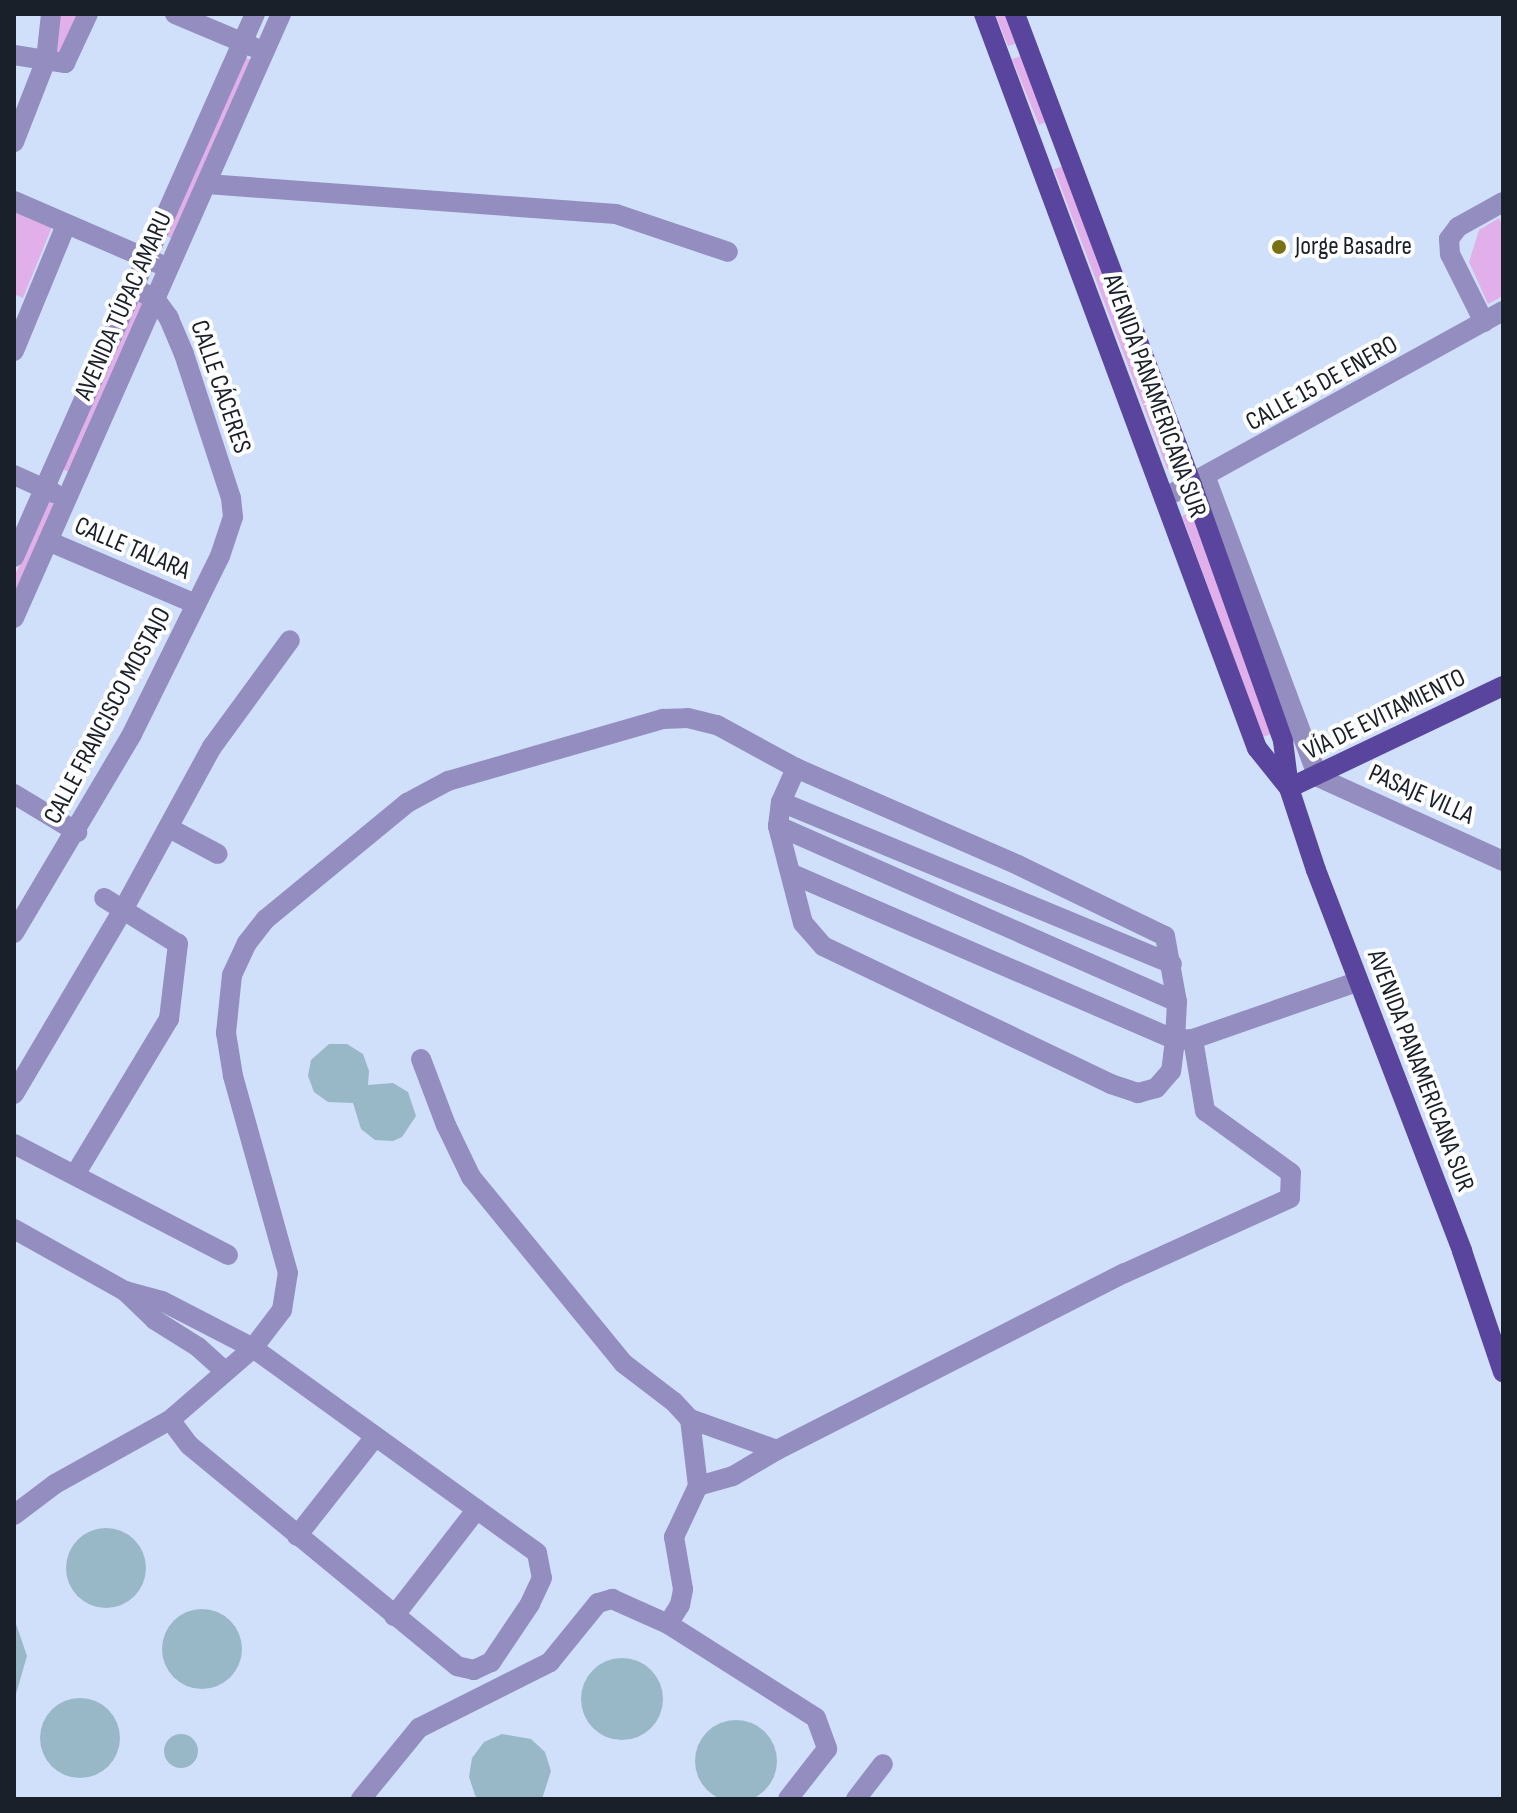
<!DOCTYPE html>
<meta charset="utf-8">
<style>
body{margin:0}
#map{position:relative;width:1517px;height:1813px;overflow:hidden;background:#d0e0fa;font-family:"Sofia Sans Condensed",sans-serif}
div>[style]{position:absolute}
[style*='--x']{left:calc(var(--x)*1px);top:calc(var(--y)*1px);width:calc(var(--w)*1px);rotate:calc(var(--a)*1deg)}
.green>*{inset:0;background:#e1afe9}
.building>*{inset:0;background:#99b8c7}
.round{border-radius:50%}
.minor>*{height:20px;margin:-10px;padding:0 10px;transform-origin:10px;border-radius:10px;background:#948dbf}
.major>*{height:20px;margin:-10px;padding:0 10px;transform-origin:10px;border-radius:10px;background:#59459d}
.dots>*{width:22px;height:22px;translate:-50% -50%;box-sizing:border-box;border:4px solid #fff;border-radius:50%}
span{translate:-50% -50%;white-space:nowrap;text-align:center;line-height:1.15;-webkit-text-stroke:8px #fff;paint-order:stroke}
.poi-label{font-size:26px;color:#1a2029}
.left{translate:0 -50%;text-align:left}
.street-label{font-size:26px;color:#1a2029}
.frame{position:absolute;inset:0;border:16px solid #1a2029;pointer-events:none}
</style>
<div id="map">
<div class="green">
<i style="clip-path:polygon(59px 14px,82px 14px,63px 54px,55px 51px)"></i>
<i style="clip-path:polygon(995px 14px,1006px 14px,1018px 43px,1008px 46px)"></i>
<i style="clip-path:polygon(238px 54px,251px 60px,173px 239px,164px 235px)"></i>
<i style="clip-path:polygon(1021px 56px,1048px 121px,1039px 125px,1012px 59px)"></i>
<i style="clip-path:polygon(1064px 166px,1178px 464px,1167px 469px,1054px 169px)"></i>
<i style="clip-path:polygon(14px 210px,52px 227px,23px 298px,14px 294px)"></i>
<i style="clip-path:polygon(1499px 218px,1503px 226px,1503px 296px,1488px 304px,1469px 262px,1479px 230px)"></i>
<i style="clip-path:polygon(139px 296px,148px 301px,74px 474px,62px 469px)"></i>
<i style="clip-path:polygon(52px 496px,64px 501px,14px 604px,14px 577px)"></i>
<i style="clip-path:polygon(1192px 512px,1271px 734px,1263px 737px,1182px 516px)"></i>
</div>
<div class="building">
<i style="clip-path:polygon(329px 1044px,347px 1044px,363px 1054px,369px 1071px,368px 1085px,393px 1083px,408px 1092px,416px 1116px,402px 1137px,393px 1141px,375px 1140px,361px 1129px,353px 1103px,328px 1102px,314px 1092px,308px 1076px,311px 1060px)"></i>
<i class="round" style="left:66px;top:1528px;width:80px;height:80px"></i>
<i class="round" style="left:162px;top:1609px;width:80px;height:80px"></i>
<i style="clip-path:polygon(14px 1618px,27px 1656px,16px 1694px,14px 1694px)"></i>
<i class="round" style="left:581px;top:1658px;width:82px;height:82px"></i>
<i class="round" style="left:40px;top:1698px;width:80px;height:80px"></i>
<i class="round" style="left:695px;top:1720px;width:82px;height:82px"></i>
<i class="round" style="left:164px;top:1734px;width:34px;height:34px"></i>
<i style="clip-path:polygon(502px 1734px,531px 1739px,545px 1752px,551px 1771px,542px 1799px,478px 1799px,475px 1795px,469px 1777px,472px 1758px,484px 1742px)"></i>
</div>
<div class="minor">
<i style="--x:175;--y:14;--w:85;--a:22.9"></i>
<i style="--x:14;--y:55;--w:52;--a:8.9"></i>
<i style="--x:65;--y:63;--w:54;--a:-64.9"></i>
<i style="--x:14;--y:142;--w:88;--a:-68.7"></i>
<i style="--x:46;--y:60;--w:46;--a:-83.8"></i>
<i style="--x:207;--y:184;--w:410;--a:4.2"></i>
<i style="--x:616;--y:214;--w:118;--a:18.7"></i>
<i style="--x:14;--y:201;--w:156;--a:23.4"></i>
<i style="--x:1484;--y:322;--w:76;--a:-116.6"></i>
<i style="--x:1450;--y:254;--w:15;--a:-94"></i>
<i style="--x:1449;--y:239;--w:15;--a:-53"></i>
<i style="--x:1458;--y:227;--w:51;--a:-29.1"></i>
<i style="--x:14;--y:351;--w:136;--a:-67.6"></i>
<i style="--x:14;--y:475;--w:44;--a:24.2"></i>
<i style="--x:1206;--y:478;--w:319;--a:69.5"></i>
<i style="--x:1318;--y:777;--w:203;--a:24.4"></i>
<i style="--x:1164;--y:498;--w:387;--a:-28.9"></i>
<i style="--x:48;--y:541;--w:161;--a:23.1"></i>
<i style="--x:14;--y:557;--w:594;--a:-66.07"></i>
<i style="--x:14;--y:618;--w:660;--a:-66.15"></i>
<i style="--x:14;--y:794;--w:74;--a:31.1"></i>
<i style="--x:781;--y:802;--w:423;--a:22.5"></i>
<i style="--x:778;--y:826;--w:436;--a:23.8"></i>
<i style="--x:169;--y:828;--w:55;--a:28"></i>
<i style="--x:792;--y:874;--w:417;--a:23.4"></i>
<i style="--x:1175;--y:1040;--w:31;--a:97"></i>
<i style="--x:1171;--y:1071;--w:23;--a:131"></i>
<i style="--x:1156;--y:1088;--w:19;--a:164"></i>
<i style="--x:1138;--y:1093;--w:28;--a:-162"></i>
<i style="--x:1111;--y:1084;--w:319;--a:-154.4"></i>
<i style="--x:823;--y:946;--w:30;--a:-131"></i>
<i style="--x:803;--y:923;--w:100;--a:-104.5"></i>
<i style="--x:778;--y:826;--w:24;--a:-83"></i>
<i style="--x:781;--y:802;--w:37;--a:-66"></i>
<i style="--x:14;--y:933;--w:231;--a:-59.3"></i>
<i style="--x:132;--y:734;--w:199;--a:-63.7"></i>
<i style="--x:220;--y:556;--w:41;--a:-71.6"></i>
<i style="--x:233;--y:517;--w:19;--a:-96"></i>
<i style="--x:231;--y:498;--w:151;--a:-108.1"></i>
<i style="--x:184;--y:354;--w:39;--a:-113"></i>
<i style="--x:169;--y:318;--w:22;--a:-126"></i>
<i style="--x:156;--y:300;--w:23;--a:-151"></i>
<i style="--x:421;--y:1059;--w:71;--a:69.3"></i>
<i style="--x:446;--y:1125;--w:58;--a:64.3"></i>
<i style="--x:471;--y:1177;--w:240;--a:50.7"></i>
<i style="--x:623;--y:1363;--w:64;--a:37.4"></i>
<i style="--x:674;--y:1402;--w:23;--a:47"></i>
<i style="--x:690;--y:1419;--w:92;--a:19.6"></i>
<i style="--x:777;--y:1450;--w:390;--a:-27"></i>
<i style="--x:1125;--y:1273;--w:181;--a:-24.4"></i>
<i style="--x:1290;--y:1198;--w:25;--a:-88"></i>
<i style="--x:1291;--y:1173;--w:106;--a:-144.2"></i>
<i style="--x:1205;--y:1111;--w:73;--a:-99.5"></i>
<i style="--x:14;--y:1094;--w:214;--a:-59.4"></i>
<i style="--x:123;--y:910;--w:186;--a:-61.4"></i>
<i style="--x:212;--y:747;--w:132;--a:-53.9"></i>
<i style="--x:14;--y:1144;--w:241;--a:27.4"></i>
<i style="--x:76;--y:1173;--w:180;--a:-58.9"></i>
<i style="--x:169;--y:1019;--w:76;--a:-83.2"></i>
<i style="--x:178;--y:944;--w:87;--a:-148.1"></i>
<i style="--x:14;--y:1229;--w:127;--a:29.2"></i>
<i style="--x:125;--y:1291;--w:42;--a:44"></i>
<i style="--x:155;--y:1320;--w:51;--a:32.1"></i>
<i style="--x:198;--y:1347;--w:36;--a:42"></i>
<i style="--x:125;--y:1291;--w:38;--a:15"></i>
<i style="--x:162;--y:1301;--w:102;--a:27.3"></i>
<i style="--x:253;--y:1348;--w:350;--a:35.8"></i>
<i style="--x:537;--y:1553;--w:25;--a:79"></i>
<i style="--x:542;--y:1578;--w:29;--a:115"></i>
<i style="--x:530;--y:1604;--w:70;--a:123.9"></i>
<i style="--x:491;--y:1662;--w:19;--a:155"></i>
<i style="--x:474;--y:1670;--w:17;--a:-167"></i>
<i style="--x:457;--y:1666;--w:347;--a:-140.5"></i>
<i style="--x:189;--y:1445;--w:31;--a:-127"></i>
<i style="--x:698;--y:1486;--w:36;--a:-16"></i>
<i style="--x:733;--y:1476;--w:51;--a:-30.6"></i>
<i style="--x:14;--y:1515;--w:51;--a:-37.1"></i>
<i style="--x:55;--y:1484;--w:132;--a:-29.1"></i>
<i style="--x:170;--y:1420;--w:110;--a:-40.9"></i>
<i style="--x:253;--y:1348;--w:48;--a:-52.7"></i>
<i style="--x:282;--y:1310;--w:37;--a:-81"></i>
<i style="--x:288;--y:1273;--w:205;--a:-105.6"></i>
<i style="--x:233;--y:1076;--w:44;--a:-99.2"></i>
<i style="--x:226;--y:1033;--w:58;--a:-84.1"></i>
<i style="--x:232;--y:975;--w:35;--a:-65"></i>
<i style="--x:247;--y:943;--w:31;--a:-52"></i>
<i style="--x:266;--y:919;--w:183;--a:-39.4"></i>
<i style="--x:407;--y:803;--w:47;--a:-28.2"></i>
<i style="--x:448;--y:781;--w:224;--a:-16.1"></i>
<i style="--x:663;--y:719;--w:25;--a:-2"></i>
<i style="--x:688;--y:718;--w:30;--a:14"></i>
<i style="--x:717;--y:725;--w:90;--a:28.6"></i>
<i style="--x:796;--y:768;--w:242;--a:23.6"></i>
<i style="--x:1018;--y:865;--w:163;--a:25.8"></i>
<i style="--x:1165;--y:936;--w:67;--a:79.7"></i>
<i style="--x:1177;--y:1002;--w:38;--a:93"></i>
<i style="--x:1175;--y:1040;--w:18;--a:-3"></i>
<i style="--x:1193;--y:1039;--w:174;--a:-19.2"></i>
<i style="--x:297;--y:1536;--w:126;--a:-51.8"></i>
<i style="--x:394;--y:1616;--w:135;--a:-52.2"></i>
<i style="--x:668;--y:1624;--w:22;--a:-58"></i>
<i style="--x:680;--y:1605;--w:16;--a:-79"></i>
<i style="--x:683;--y:1589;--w:53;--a:-99.8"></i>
<i style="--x:674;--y:1537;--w:56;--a:-64.8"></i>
<i style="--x:698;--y:1486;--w:67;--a:-96.8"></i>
<i style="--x:361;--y:1799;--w:92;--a:-50.8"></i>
<i style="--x:419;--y:1728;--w:147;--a:-26.7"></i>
<i style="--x:550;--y:1662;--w:76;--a:-50.9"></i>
<i style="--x:598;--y:1603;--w:15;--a:-16"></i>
<i style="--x:612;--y:1599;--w:61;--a:24.1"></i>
<i style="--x:668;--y:1624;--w:175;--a:32.4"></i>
<i style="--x:816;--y:1718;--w:33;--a:70"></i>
<i style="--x:827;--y:1749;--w:63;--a:128"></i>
<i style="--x:856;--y:1799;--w:44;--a:-52.4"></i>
</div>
<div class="major">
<i style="--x:984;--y:14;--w:783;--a:69.6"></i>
<i style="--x:1257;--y:748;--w:51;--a:51.3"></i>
<i style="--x:1015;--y:14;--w:503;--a:69.4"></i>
<i style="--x:1192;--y:485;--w:272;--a:70.4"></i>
<i style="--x:1283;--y:741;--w:47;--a:82.7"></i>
<i style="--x:1289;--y:788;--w:86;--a:71.8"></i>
<i style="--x:1316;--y:870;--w:408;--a:69"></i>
<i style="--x:1462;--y:1251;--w:128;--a:71.3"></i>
<i style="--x:1289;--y:788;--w:237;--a:-25.5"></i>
</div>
<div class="dots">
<i style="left:1279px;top:247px;background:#787214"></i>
</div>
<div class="poi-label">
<span class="left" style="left:1295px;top:247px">Jorge Basadre</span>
</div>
<div class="street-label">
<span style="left:124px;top:306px;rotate:-66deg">AVENIDA TÚPAC AMARU</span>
<span style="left:1322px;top:384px;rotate:-29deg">CALLE 15 DE ENERO</span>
<span style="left:220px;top:387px;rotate:71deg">CALLE CÁCERES</span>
<span style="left:1154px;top:396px;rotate:70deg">AVENIDA PANAMERICANA SUR</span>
<span style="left:132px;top:549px;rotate:23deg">CALLE TALARA</span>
<span style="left:1385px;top:715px;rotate:-26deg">VÍA DE EVITAMIENTO</span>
<span style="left:108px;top:716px;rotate:-62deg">CALLE FRANCISCO MOSTAJO</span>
<span style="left:1421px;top:795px;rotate:24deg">PASAJE VILLA</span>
<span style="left:1420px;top:1071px;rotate:69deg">AVENIDA PANAMERICANA SUR</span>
</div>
<div class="frame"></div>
</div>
